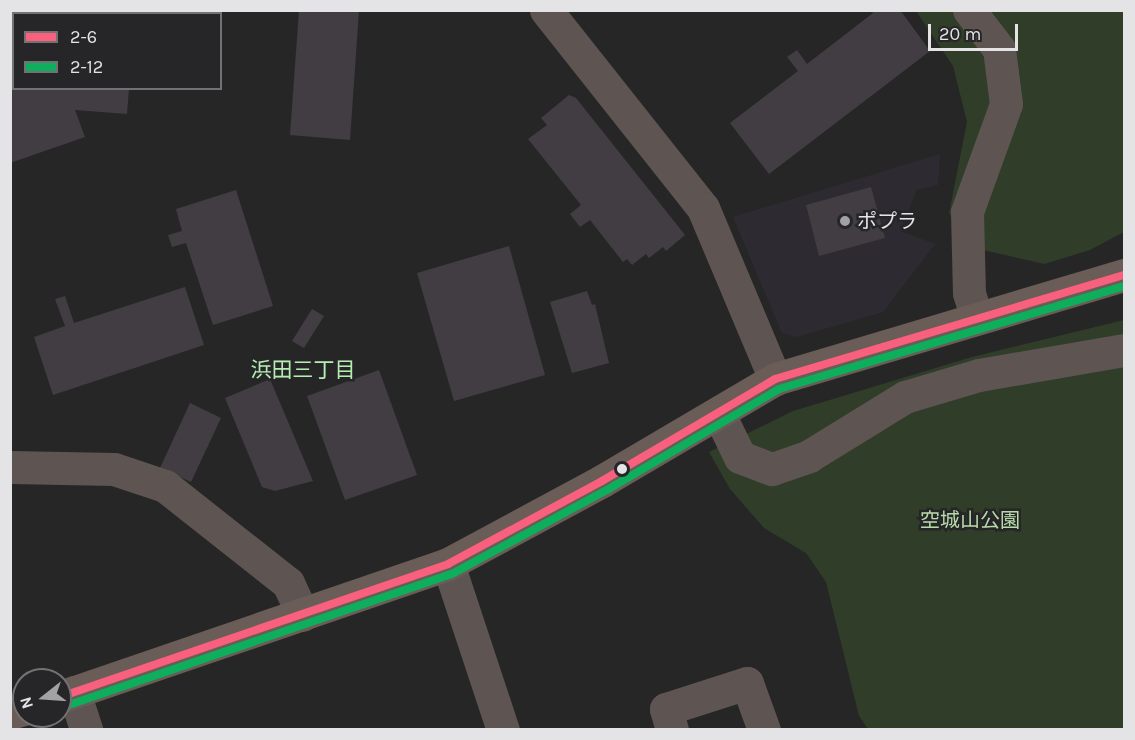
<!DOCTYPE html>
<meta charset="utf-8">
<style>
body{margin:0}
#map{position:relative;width:1135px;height:740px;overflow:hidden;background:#262627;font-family:Karla,"Noto Sans JP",sans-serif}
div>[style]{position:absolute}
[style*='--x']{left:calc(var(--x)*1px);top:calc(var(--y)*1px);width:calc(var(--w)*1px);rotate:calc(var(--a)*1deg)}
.built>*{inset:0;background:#2e2a31}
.green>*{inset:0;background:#2f3d29}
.building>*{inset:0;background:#423d42}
.minor>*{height:33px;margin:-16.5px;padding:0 16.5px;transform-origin:16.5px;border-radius:16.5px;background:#5e5452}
.major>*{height:33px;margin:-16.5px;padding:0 16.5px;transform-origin:16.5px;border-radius:16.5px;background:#6a5c57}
.bus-1>*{height:8px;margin:-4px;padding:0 4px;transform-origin:4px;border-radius:4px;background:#f8607d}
.bus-2>*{height:8px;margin:-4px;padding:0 4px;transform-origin:4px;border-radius:4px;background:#0daf5c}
.dots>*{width:16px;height:16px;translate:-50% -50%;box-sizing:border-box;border:3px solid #262528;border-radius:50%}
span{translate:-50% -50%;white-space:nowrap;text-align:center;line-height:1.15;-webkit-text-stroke:5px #262528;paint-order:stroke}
.poi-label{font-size:20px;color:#e4e3e6}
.left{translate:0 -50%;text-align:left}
.park-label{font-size:20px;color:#b7daa8}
.neighbourhood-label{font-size:21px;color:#b6eeb2}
.frame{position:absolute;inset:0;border:12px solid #e4e3e6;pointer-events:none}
.legend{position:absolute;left:12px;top:12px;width:210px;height:78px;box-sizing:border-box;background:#262528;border:2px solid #727174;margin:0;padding:8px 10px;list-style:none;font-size:18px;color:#e4e3e6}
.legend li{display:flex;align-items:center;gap:12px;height:30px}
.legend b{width:30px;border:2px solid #727174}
.north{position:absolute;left:12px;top:668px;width:60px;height:60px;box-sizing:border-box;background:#262528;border:2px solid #727174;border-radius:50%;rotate:253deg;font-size:16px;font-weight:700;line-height:24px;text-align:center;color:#e4e3e6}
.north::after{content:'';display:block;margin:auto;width:21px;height:27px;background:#a2a1a3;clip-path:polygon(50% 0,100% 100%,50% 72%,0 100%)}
.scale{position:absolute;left:928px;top:24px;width:90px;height:27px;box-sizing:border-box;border:3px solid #e4e3e6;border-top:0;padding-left:8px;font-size:18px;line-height:21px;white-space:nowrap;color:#e4e3e6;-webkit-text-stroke:4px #262528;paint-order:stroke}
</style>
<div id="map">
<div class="built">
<i style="clip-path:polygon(940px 154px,938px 185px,917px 190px,900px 231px,935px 244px,883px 312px,797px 337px,782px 333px,733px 217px)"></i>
</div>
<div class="green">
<i style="clip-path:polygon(916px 11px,1124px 11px,1124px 232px,1090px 250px,1044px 264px,970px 247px,949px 213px,967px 122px,953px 66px)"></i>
<i style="clip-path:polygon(1124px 320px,1124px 729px,868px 729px,859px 716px,826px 582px,806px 553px,764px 528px,730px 489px,709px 452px,793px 411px,972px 357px)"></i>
</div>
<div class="building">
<i style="clip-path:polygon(57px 10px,135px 10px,57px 14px)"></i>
<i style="clip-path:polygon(299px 10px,359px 10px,350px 140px,290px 135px)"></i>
<i style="clip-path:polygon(871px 10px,900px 10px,930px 51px,769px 174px,730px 123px,798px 71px,787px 57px,797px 50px,807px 64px,873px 13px)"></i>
<i style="clip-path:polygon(10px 88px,129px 88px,127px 114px,75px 110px,85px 137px,10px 163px)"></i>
<i style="clip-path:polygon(569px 95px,576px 98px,685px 235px,666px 251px,663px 247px,649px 258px,646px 254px,632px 265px,627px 259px,623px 262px,590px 220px,580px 227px,570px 214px,581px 205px,528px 139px,547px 125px,541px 118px)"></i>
<i style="clip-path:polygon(871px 187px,885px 238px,819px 256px,806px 205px)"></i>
<i style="clip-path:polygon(236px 190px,273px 306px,213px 325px,186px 243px,172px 247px,168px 235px,182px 231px,176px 209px)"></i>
<i style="clip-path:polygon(509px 246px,545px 375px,454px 401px,417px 273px)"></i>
<i style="clip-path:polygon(185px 287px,204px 345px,53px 395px,34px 337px,65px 326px,55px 299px,65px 296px,74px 323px)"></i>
<i style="clip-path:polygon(587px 291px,592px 305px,595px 304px,609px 363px,572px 373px,550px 302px)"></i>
<i style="clip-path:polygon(312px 309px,324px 316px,304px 348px,292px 341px)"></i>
<i style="clip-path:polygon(379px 370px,417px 475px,345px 500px,307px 396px)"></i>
<i style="clip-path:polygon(270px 379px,313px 481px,275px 491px,262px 487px,225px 398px)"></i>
<i style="clip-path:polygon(190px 403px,221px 418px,191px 482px,160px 468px)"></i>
</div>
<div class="minor">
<i style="--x:546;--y:10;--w:253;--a:51.6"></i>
<i style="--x:703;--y:208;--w:186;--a:67.2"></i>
<i style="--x:969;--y:10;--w:49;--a:52.4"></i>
<i style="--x:999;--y:49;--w:55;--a:82.7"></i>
<i style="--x:1006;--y:104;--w:115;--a:109.9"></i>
<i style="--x:967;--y:212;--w:81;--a:88.6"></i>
<i style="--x:969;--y:293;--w:24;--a:73"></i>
<i style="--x:719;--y:414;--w:48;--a:64"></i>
<i style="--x:740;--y:457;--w:34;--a:21"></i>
<i style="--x:772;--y:469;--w:39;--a:-19"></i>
<i style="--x:809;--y:456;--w:113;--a:-31.6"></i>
<i style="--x:905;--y:397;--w:77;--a:-16.6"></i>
<i style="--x:979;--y:375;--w:147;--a:-9.8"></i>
<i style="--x:10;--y:467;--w:104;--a:1.1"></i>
<i style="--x:114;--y:469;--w:54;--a:18.4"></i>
<i style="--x:165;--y:486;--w:157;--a:38.3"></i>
<i style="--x:288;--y:583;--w:35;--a:65"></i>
<i style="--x:448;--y:564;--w:175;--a:71.7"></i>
<i style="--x:74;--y:692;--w:40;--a:72"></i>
<i style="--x:672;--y:730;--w:22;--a:-106"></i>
<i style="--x:666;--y:709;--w:85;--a:-17.8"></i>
<i style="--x:747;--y:683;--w:50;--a:70.1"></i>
</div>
<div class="major">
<i style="--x:60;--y:697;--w:410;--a:-18.9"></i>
<i style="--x:448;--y:564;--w:175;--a:-28.3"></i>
<i style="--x:602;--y:481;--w:201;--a:-30.5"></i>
<i style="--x:775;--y:379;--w:364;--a:-16.6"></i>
<i style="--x:10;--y:713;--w:15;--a:-16"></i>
</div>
<div class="bus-1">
<i style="--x:60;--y:697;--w:410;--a:-18.9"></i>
<i style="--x:448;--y:564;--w:175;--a:-28.3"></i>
<i style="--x:602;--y:481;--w:201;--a:-30.5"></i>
<i style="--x:775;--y:379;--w:364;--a:-16.6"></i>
</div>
<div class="bus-2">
<i style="--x:63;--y:707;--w:411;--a:-18.9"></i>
<i style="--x:452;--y:574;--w:176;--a:-28.5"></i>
<i style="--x:607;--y:490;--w:199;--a:-30.4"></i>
<i style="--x:779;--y:389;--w:360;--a:-16.6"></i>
</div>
<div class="dots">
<i style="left:845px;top:221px;background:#a2a1a3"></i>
<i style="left:622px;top:469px;background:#e4e3e6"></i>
</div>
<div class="poi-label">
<span class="left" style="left:857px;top:221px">ポプラ</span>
</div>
<div class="park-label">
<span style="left:970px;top:520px">空城山公園</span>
</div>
<div class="neighbourhood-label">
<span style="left:303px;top:370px">浜田三丁目</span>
</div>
<div class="frame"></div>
<ul class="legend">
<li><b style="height:8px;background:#f8607d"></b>2-6</li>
<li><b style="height:8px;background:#0daf5c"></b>2-12</li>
</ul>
<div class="north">N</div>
<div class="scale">20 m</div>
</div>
